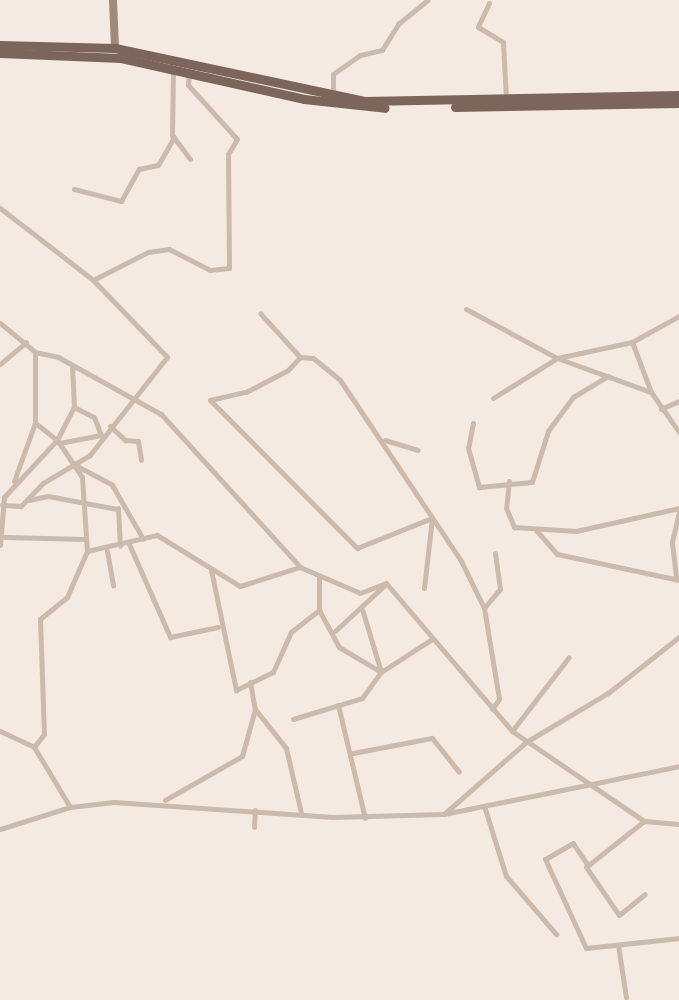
<!DOCTYPE html>
<style>
body{margin:0}
#map{position:relative;width:679px;height:1000px;overflow:hidden;background:#f4eae1;font-family:Lato,sans-serif}
div>[style]{position:absolute}
[style*='--x']{left:calc(var(--x)*1px);top:calc(var(--y)*1px);width:calc(var(--w)*1px);rotate:calc(var(--a)*1deg)}
.street>*{height:5px;margin:-2.5px;padding:0 2.5px;transform-origin:2.5px;border-radius:2.5px;background:#ccbaac}
.secondary>*{height:8px;margin:-4px;padding:0 4px;transform-origin:4px;border-radius:4px;background:#a0897d}
.primary>*{height:9px;margin:-4.5px;padding:0 4.5px;transform-origin:4.5px;border-radius:4.5px;background:#7c665c}
span{translate:-50% -50%;white-space:nowrap;text-align:center;line-height:1.15;-webkit-text-stroke:7px #fbf4ee;paint-order:stroke}
</style>
<div id="map">
<div class="street">
<i style="--x:489;--y:3;--w:26;--a:115"></i>
<i style="--x:478;--y:27;--w:29;--a:31"></i>
<i style="--x:503;--y:42;--w:57;--a:87"></i>
<i style="--x:173;--y:70;--w:65;--a:90.9"></i>
<i style="--x:172;--y:135;--w:30;--a:53"></i>
<i style="--x:333;--y:96;--w:22;--a:-90"></i>
<i style="--x:333;--y:74;--w:33;--a:-35"></i>
<i style="--x:360;--y:55;--w:23;--a:-13"></i>
<i style="--x:382;--y:50;--w:31;--a:-58"></i>
<i style="--x:398;--y:24;--w:38;--a:-39"></i>
<i style="--x:74;--y:189;--w:49;--a:14.3"></i>
<i style="--x:121;--y:201;--w:37;--a:-61"></i>
<i style="--x:139;--y:169;--w:19;--a:-12"></i>
<i style="--x:158;--y:165;--w:32;--a:-60"></i>
<i style="--x:0;--y:208;--w:118;--a:37.7"></i>
<i style="--x:93;--y:280;--w:107;--a:46.1"></i>
<i style="--x:167;--y:357;--w:125;--a:128.2"></i>
<i style="--x:90;--y:455;--w:55;--a:149.2"></i>
<i style="--x:43;--y:483;--w:32;--a:134"></i>
<i style="--x:21;--y:506;--w:19;--a:-177"></i>
<i style="--x:93;--y:280;--w:62;--a:-27"></i>
<i style="--x:148;--y:252;--w:21;--a:-8"></i>
<i style="--x:169;--y:249;--w:46;--a:27.1"></i>
<i style="--x:210;--y:270;--w:19;--a:-6"></i>
<i style="--x:229;--y:268;--w:114;--a:-90.5"></i>
<i style="--x:228;--y:154;--w:17;--a:-59"></i>
<i style="--x:237;--y:139;--w:73;--a:-132.2"></i>
<i style="--x:188;--y:85;--w:12;--a:-85"></i>
<i style="--x:466;--y:309;--w:103;--a:28.3"></i>
<i style="--x:557;--y:358;--w:100;--a:19.9"></i>
<i style="--x:0;--y:323;--w:45;--a:39.6"></i>
<i style="--x:35;--y:352;--w:24;--a:12"></i>
<i style="--x:58;--y:357;--w:118;--a:29"></i>
<i style="--x:161;--y:414;--w:207;--a:47.7"></i>
<i style="--x:300;--y:567;--w:65;--a:23.4"></i>
<i style="--x:360;--y:593;--w:28;--a:-21"></i>
<i style="--x:632;--y:342;--w:53;--a:69.2"></i>
<i style="--x:651;--y:392;--w:49;--a:55"></i>
<i style="--x:300;--y:357;--w:13;--a:4"></i>
<i style="--x:313;--y:358;--w:35;--a:39"></i>
<i style="--x:340;--y:380;--w:218;--a:56.2"></i>
<i style="--x:461;--y:561;--w:52;--a:63.9"></i>
<i style="--x:484;--y:608;--w:92;--a:80.6"></i>
<i style="--x:499;--y:699;--w:12;--a:125"></i>
<i style="--x:0;--y:364;--w:34;--a:-40"></i>
<i style="--x:493;--y:398;--w:75;--a:-32"></i>
<i style="--x:557;--y:358;--w:77;--a:-12"></i>
<i style="--x:632;--y:342;--w:54;--a:-29"></i>
<i style="--x:210;--y:400;--w:209;--a:45.2"></i>
<i style="--x:357;--y:548;--w:81;--a:-21.8"></i>
<i style="--x:210;--y:400;--w:37;--a:-13"></i>
<i style="--x:246;--y:392;--w:47;--a:-27.6"></i>
<i style="--x:288;--y:370;--w:18;--a:-47"></i>
<i style="--x:300;--y:357;--w:59;--a:-132.3"></i>
<i style="--x:74;--y:407;--w:22;--a:27"></i>
<i style="--x:94;--y:417;--w:19;--a:69"></i>
<i style="--x:661;--y:409;--w:20;--a:-24"></i>
<i style="--x:473;--y:423;--w:25;--a:101"></i>
<i style="--x:468;--y:448;--w:41;--a:74.2"></i>
<i style="--x:479;--y:487;--w:53;--a:-5.4"></i>
<i style="--x:532;--y:482;--w:53;--a:-72.6"></i>
<i style="--x:548;--y:431;--w:42;--a:-53.7"></i>
<i style="--x:573;--y:397;--w:41;--a:-31"></i>
<i style="--x:110;--y:426;--w:21;--a:43"></i>
<i style="--x:125;--y:440;--w:13;--a:4"></i>
<i style="--x:138;--y:441;--w:19;--a:81"></i>
<i style="--x:385;--y:440;--w:34;--a:17"></i>
<i style="--x:59;--y:443;--w:43;--a:-10.8"></i>
<i style="--x:77;--y:466;--w:40;--a:28"></i>
<i style="--x:112;--y:485;--w:62;--a:60.1"></i>
<i style="--x:14;--y:481;--w:62;--a:-70.1"></i>
<i style="--x:35;--y:423;--w:71;--a:-90"></i>
<i style="--x:509;--y:481;--w:27;--a:96"></i>
<i style="--x:506;--y:508;--w:21;--a:67"></i>
<i style="--x:514;--y:527;--w:62;--a:3.7"></i>
<i style="--x:576;--y:531;--w:106;--a:-12.6"></i>
<i style="--x:29;--y:500;--w:19;--a:-12"></i>
<i style="--x:48;--y:496;--w:70;--a:10.7"></i>
<i style="--x:118;--y:508;--w:38;--a:87"></i>
<i style="--x:536;--y:530;--w:32;--a:49"></i>
<i style="--x:557;--y:554;--w:125;--a:12"></i>
<i style="--x:5;--y:537;--w:79;--a:1.5"></i>
<i style="--x:129;--y:544;--w:102;--a:66.2"></i>
<i style="--x:170;--y:637;--w:49;--a:-11.8"></i>
<i style="--x:0;--y:545;--w:48;--a:-85.2"></i>
<i style="--x:4;--y:497;--w:78;--a:-47.1"></i>
<i style="--x:57;--y:440;--w:37;--a:-63"></i>
<i style="--x:74;--y:407;--w:41;--a:-92.8"></i>
<i style="--x:87;--y:551;--w:72;--a:-12.9"></i>
<i style="--x:157;--y:535;--w:97;--a:31.6"></i>
<i style="--x:240;--y:586;--w:63;--a:-17.6"></i>
<i style="--x:107;--y:551;--w:35;--a:80"></i>
<i style="--x:211;--y:570;--w:123;--a:78.2"></i>
<i style="--x:236;--y:690;--w:41;--a:-25.9"></i>
<i style="--x:273;--y:672;--w:44;--a:-65.8"></i>
<i style="--x:291;--y:632;--w:36;--a:-38"></i>
<i style="--x:319;--y:576;--w:34;--a:90"></i>
<i style="--x:319;--y:610;--w:42;--a:61.6"></i>
<i style="--x:339;--y:647;--w:49;--a:30.8"></i>
<i style="--x:676;--y:576;--w:34;--a:-97"></i>
<i style="--x:672;--y:542;--w:31;--a:-77"></i>
<i style="--x:386;--y:583;--w:194;--a:49.6"></i>
<i style="--x:512;--y:731;--w:160;--a:34.3"></i>
<i style="--x:644;--y:821;--w:35;--a:5"></i>
<i style="--x:424;--y:588;--w:70;--a:-83.5"></i>
<i style="--x:484;--y:608;--w:25;--a:-50"></i>
<i style="--x:500;--y:589;--w:36;--a:-98"></i>
<i style="--x:362;--y:609;--w:66;--a:73.2"></i>
<i style="--x:335;--y:631;--w:69;--a:-42.7"></i>
<i style="--x:250;--y:682;--w:27;--a:80"></i>
<i style="--x:255;--y:709;--w:50;--a:51.5"></i>
<i style="--x:286;--y:748;--w:67;--a:77"></i>
<i style="--x:338;--y:705;--w:116;--a:76.6"></i>
<i style="--x:293;--y:719;--w:72;--a:-16.9"></i>
<i style="--x:362;--y:698;--w:32;--a:-54"></i>
<i style="--x:381;--y:672;--w:61;--a:-32.9"></i>
<i style="--x:0;--y:731;--w:38;--a:25"></i>
<i style="--x:34;--y:747;--w:70;--a:59"></i>
<i style="--x:512;--y:731;--w:93;--a:-52.4"></i>
<i style="--x:34;--y:747;--w:16;--a:-52"></i>
<i style="--x:44;--y:734;--w:115;--a:-92"></i>
<i style="--x:40;--y:619;--w:35;--a:-39"></i>
<i style="--x:67;--y:597;--w:50;--a:-66.5"></i>
<i style="--x:87;--y:551;--w:74;--a:-93.9"></i>
<i style="--x:82;--y:477;--w:45;--a:-124"></i>
<i style="--x:57;--y:440;--w:28;--a:-142"></i>
<i style="--x:353;--y:753;--w:80;--a:-10.8"></i>
<i style="--x:432;--y:738;--w:43;--a:51.5"></i>
<i style="--x:165;--y:800;--w:89;--a:-29.7"></i>
<i style="--x:242;--y:756;--w:49;--a:-74.5"></i>
<i style="--x:485;--y:809;--w:70;--a:72.6"></i>
<i style="--x:506;--y:876;--w:77;--a:49.2"></i>
<i style="--x:445;--y:813;--w:108;--a:-41.2"></i>
<i style="--x:526;--y:742;--w:96;--a:-30.9"></i>
<i style="--x:608;--y:693;--w:90;--a:-38.3"></i>
<i style="--x:644;--y:821;--w:74;--a:141.6"></i>
<i style="--x:586;--y:867;--w:58;--a:55.5"></i>
<i style="--x:619;--y:915;--w:33;--a:-39"></i>
<i style="--x:254;--y:827;--w:17;--a:-87"></i>
<i style="--x:0;--y:829;--w:73;--a:-17.4"></i>
<i style="--x:70;--y:807;--w:44;--a:-6.5"></i>
<i style="--x:114;--y:802;--w:219;--a:3.9"></i>
<i style="--x:332;--y:817;--w:112;--a:-1.5"></i>
<i style="--x:444;--y:814;--w:240;--a:-11.5"></i>
<i style="--x:587;--y:864;--w:25;--a:-124"></i>
<i style="--x:573;--y:843;--w:32;--a:150"></i>
<i style="--x:545;--y:859;--w:98;--a:65.3"></i>
<i style="--x:586;--y:948;--w:94;--a:-6.1"></i>
<i style="--x:618;--y:945;--w:53;--a:81.3"></i>
</div>
<div class="secondary">
<i style="--x:113;--y:0;--w:48;--a:87.6"></i>
</div>
<div class="primary">
<i style="--x:0;--y:45;--w:115;--a:1.5"></i>
<i style="--x:115;--y:48;--w:256;--a:12"></i>
<i style="--x:365;--y:101;--w:314;--a:-1.1"></i>
<i style="--x:0;--y:53;--w:121;--a:2.4"></i>
<i style="--x:121;--y:58;--w:188;--a:12.6"></i>
<i style="--x:304;--y:99;--w:81;--a:6.3"></i>
<i style="--x:455;--y:107;--w:224;--a:-1"></i>
</div>
</div>
